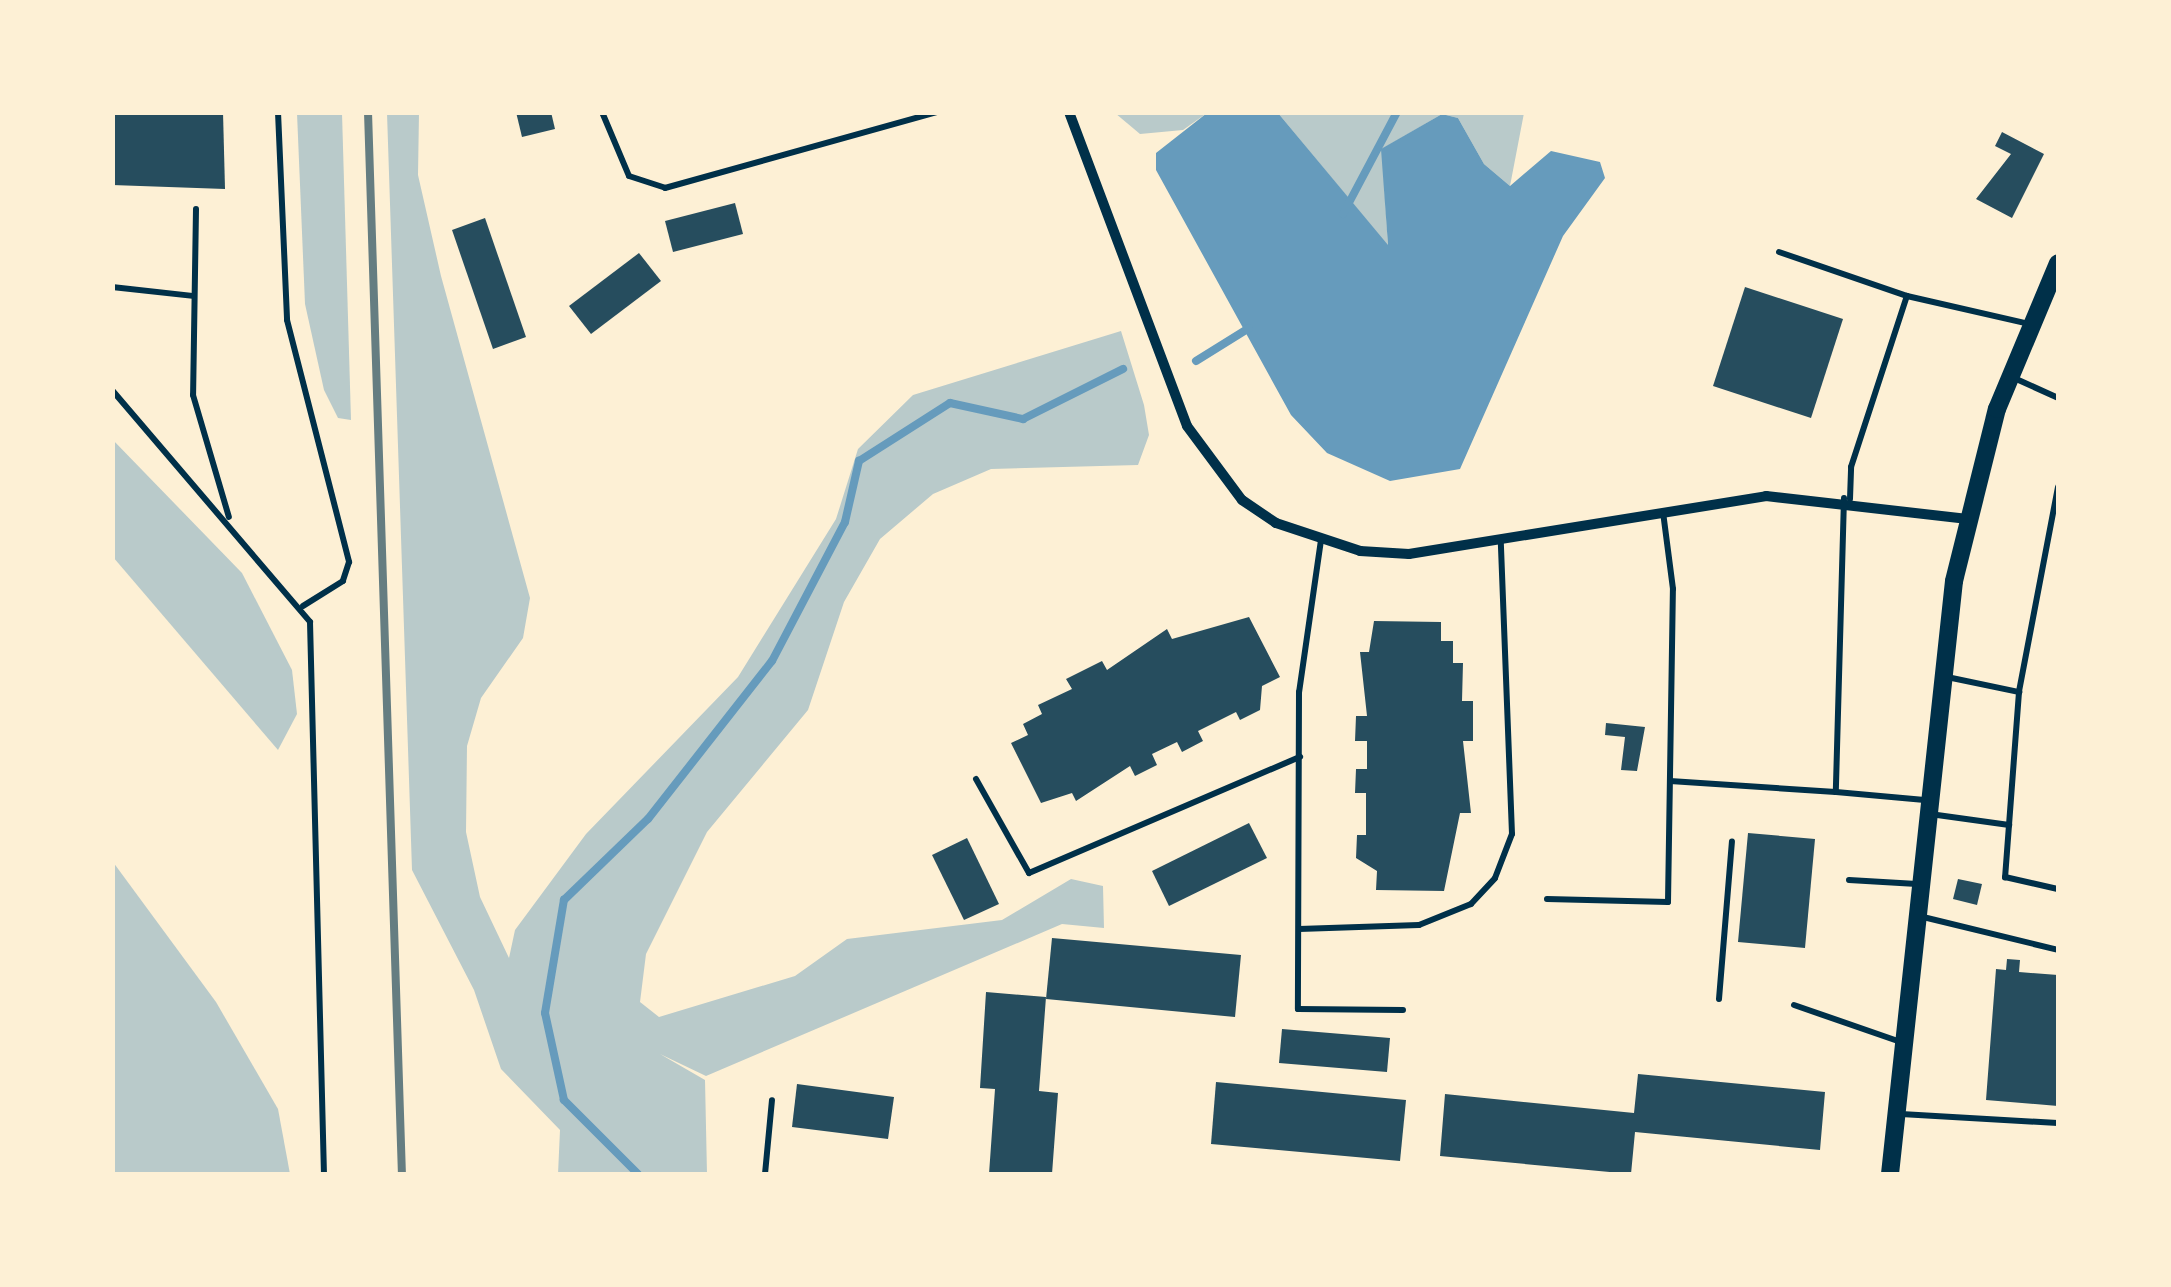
<!DOCTYPE html>
<style>
body{margin:0}
#map{position:relative;width:2171px;height:1287px;overflow:hidden;background:#fdf0d5;font-family:"DejaVu Sans",sans-serif}
div>[style]{position:absolute}
[style*='--x']{left:calc(var(--x)*1px);top:calc(var(--y)*1px);width:calc(var(--w)*1px);rotate:calc(var(--a)*1deg)}
.green>*{inset:0;background:#b9caca}
.water>*{inset:0;background:#669bbc}
.stream>*{height:8px;margin:-4px;padding:0 4px;transform-origin:4px;border-radius:4px;background:#669bbc}
.building>*{inset:0;background:#264d5e}
.service>*{height:6px;margin:-3px;padding:0 3px;transform-origin:3px;border-radius:3px;background:#003049}
.minor>*{height:10px;margin:-5px;padding:0 5px;transform-origin:5px;border-radius:5px;background:#003049}
.primary>*{height:18px;margin:-9px;padding:0 9px;transform-origin:9px;border-radius:9px;background:#003049}
.rail>*{height:8px;margin:-4px;padding:0 4px;transform-origin:4px;border-radius:4px;background:#657d81}
span{translate:-50% -50%;white-space:nowrap;text-align:center;line-height:1.15;-webkit-text-stroke:8px #fdf0d5;paint-order:stroke}
.frame{position:absolute;inset:0;border:115px solid #fdf0d5;pointer-events:none}
</style>
<div id="map">
<div class="green">
<i style="clip-path:polygon(297px 113px,342px 113px,351px 420px,338px 418px,324px 390px,305px 304px)"></i>
<i style="clip-path:polygon(387px 113px,419px 113px,418px 175px,441px 276px,530px 598px,523px 638px,481px 698px,467px 746px,466px 832px,480px 897px,509px 958px,515px 930px,586px 834px,738px 677px,836px 519px,858px 449px,913px 395px,1121px 331px,1144px 405px,1149px 435px,1138px 465px,991px 469px,933px 494px,880px 539px,844px 602px,808px 710px,707px 832px,646px 954px,640px 1002px,659px 1017px,795px 976px,847px 939px,1002px 920px,1071px 879px,1103px 886px,1104px 928px,1062px 924px,706px 1076px,660px 1054px,705px 1080px,707px 1174px,558px 1174px,560px 1130px,501px 1069px,474px 990px,412px 870px)"></i>
<i style="clip-path:polygon(1115px 113px,1207px 113px,1183px 130px,1140px 134px)"></i>
<i style="clip-path:polygon(1278px 113px,1524px 113px,1510px 186px,1484px 164px,1458px 118px,1442px 114px,1382px 149px,1388px 246px)"></i>
<i style="clip-path:polygon(112px 439px,242px 573px,292px 670px,297px 714px,278px 750px,113px 557px)"></i>
<i style="clip-path:polygon(113px 862px,216px 1002px,278px 1109px,290px 1174px,113px 1174px)"></i>
</div>
<div class="water">
<i style="clip-path:polygon(1207px 113px,1278px 113px,1388px 245px,1381px 149px,1442px 114px,1458px 118px,1484px 164px,1510px 186px,1551px 151px,1600px 162px,1605px 178px,1563px 236px,1460px 469px,1390px 481px,1327px 453px,1291px 415px,1156px 170px,1156px 153px)"></i>
</div>
<div class="stream">
<i style="--x:1343;--y:214;--w:115;--a:-62.1"></i>
<i style="--x:1196;--y:361;--w:62;--a:-31.9"></i>
<i style="--x:638;--y:1174;--w:105;--a:-135"></i>
<i style="--x:564;--y:1100;--w:89;--a:-102.3"></i>
<i style="--x:545;--y:1013;--w:115;--a:-80.5"></i>
<i style="--x:564;--y:900;--w:117;--a:-44"></i>
<i style="--x:648;--y:819;--w:201;--a:-51.9"></i>
<i style="--x:772;--y:661;--w:157;--a:-62.3"></i>
<i style="--x:845;--y:522;--w:63;--a:-77.1"></i>
<i style="--x:859;--y:461;--w:108;--a:-32.5"></i>
<i style="--x:950;--y:403;--w:75;--a:12.4"></i>
<i style="--x:1023;--y:419;--w:112;--a:-26.6"></i>
</div>
<div class="building">
<i style="clip-path:polygon(112px 112px,223px 112px,225px 189px,112px 185px)"></i>
<i style="clip-path:polygon(516px 112px,551px 112px,555px 129px,522px 137px)"></i>
<i style="clip-path:polygon(2002px 132px,2044px 154px,2012px 218px,1976px 199px,2011px 154px,1995px 146px)"></i>
<i style="clip-path:polygon(735px 203px,743px 234px,673px 252px,665px 221px)"></i>
<i style="clip-path:polygon(485px 218px,526px 337px,493px 349px,452px 230px)"></i>
<i style="clip-path:polygon(639px 253px,661px 281px,591px 334px,569px 306px)"></i>
<i style="clip-path:polygon(1745px 287px,1843px 319px,1811px 418px,1713px 386px)"></i>
<i style="clip-path:polygon(1249px 617px,1280px 677px,1262px 686px,1260px 710px,1240px 720px,1236px 712px,1198px 731px,1203px 741px,1182px 752px,1177px 742px,1152px 754px,1157px 765px,1135px 776px,1130px 766px,1076px 801px,1072px 793px,1041px 803px,1011px 743px,1028px 735px,1023px 724px,1042px 714px,1038px 705px,1072px 689px,1066px 679px,1102px 661px,1107px 670px,1167px 629px,1172px 639px)"></i>
<i style="clip-path:polygon(1374px 621px,1441px 622px,1441px 641px,1453px 641px,1453px 663px,1463px 663px,1462px 701px,1473px 701px,1473px 741px,1463px 741px,1471px 813px,1460px 813px,1444px 891px,1376px 890px,1377px 871px,1356px 858px,1357px 835px,1366px 835px,1366px 793px,1355px 793px,1356px 769px,1367px 769px,1367px 741px,1355px 741px,1356px 716px,1367px 716px,1360px 652px,1369px 652px)"></i>
<i style="clip-path:polygon(1606px 723px,1645px 727px,1637px 771px,1621px 770px,1625px 737px,1605px 735px)"></i>
<i style="clip-path:polygon(1249px 823px,1267px 858px,1169px 906px,1152px 871px)"></i>
<i style="clip-path:polygon(1748px 833px,1815px 839px,1805px 948px,1738px 942px)"></i>
<i style="clip-path:polygon(967px 838px,999px 904px,964px 920px,932px 855px)"></i>
<i style="clip-path:polygon(1958px 879px,1982px 884px,1977px 905px,1953px 899px)"></i>
<i style="clip-path:polygon(1052px 938px,1241px 955px,1235px 1017px,1046px 999px)"></i>
<i style="clip-path:polygon(2007px 959px,2020px 960px,2019px 972px,2058px 975px,2058px 1106px,1986px 1100px,1996px 969px,2006px 970px)"></i>
<i style="clip-path:polygon(986px 992px,1046px 997px,1039px 1091px,1058px 1093px,1052px 1174px,989px 1174px,995px 1089px,980px 1088px)"></i>
<i style="clip-path:polygon(1282px 1029px,1390px 1038px,1387px 1072px,1279px 1063px)"></i>
<i style="clip-path:polygon(1638px 1074px,1825px 1092px,1820px 1150px,1635px 1132px,1631px 1174px,1440px 1156px,1445px 1094px,1634px 1113px)"></i>
<i style="clip-path:polygon(1216px 1082px,1406px 1100px,1400px 1161px,1211px 1144px)"></i>
<i style="clip-path:polygon(797px 1084px,894px 1097px,888px 1139px,792px 1127px)"></i>
</div>
<div class="service">
<i style="--x:278;--y:112;--w:208;--a:87.5"></i>
<i style="--x:287;--y:320;--w:250;--a:75.6"></i>
<i style="--x:349;--y:562;--w:20;--a:108"></i>
<i style="--x:343;--y:581;--w:47;--a:148"></i>
<i style="--x:602;--y:112;--w:69;--a:67.1"></i>
<i style="--x:629;--y:176;--w:38;--a:18"></i>
<i style="--x:665;--y:188;--w:282;--a:-15.6"></i>
<i style="--x:196;--y:209;--w:186;--a:90.9"></i>
<i style="--x:193;--y:395;--w:127;--a:73.6"></i>
<i style="--x:1779;--y:252;--w:135;--a:19"></i>
<i style="--x:112;--y:287;--w:81;--a:6.3"></i>
<i style="--x:2014;--y:378;--w:48;--a:24.4"></i>
<i style="--x:112;--y:390;--w:305;--a:49.5"></i>
<i style="--x:310;--y:622;--w:552;--a:88.55"></i>
<i style="--x:2058;--y:487;--w:209;--a:100.8"></i>
<i style="--x:2019;--y:692;--w:186;--a:94.3"></i>
<i style="--x:2005;--y:877;--w:54;--a:12.8"></i>
<i style="--x:1844;--y:498;--w:294;--a:91.6"></i>
<i style="--x:1836;--y:792;--w:89;--a:5.1"></i>
<i style="--x:1850;--y:499;--w:32;--a:-88"></i>
<i style="--x:1851;--y:467;--w:180;--a:-71.9"></i>
<i style="--x:1907;--y:296;--w:125;--a:12.9"></i>
<i style="--x:1321;--y:540;--w:154;--a:98.2"></i>
<i style="--x:1299;--y:692;--w:317;--a:90.2"></i>
<i style="--x:1298;--y:1009;--w:105;--a:0.5"></i>
<i style="--x:1947;--y:677;--w:74;--a:11.8"></i>
<i style="--x:976;--y:779;--w:108;--a:60.6"></i>
<i style="--x:1029;--y:873;--w:295;--a:-23.2"></i>
<i style="--x:1670;--y:781;--w:166;--a:3.8"></i>
<i style="--x:1930;--y:814;--w:80;--a:7.9"></i>
<i style="--x:1849;--y:880;--w:68;--a:3.4"></i>
<i style="--x:1547;--y:899;--w:121;--a:1.4"></i>
<i style="--x:1668;--y:902;--w:313;--a:-89.1"></i>
<i style="--x:1673;--y:589;--w:78;--a:-97.4"></i>
<i style="--x:1919;--y:916;--w:143;--a:13.7"></i>
<i style="--x:1299;--y:929;--w:120;--a:-1.9"></i>
<i style="--x:1419;--y:925;--w:56;--a:-22"></i>
<i style="--x:1471;--y:904;--w:35;--a:-47"></i>
<i style="--x:1495;--y:878;--w:47;--a:-68.9"></i>
<i style="--x:1512;--y:834;--w:293;--a:-92.2"></i>
<i style="--x:1719;--y:999;--w:158;--a:-85.3"></i>
<i style="--x:1794;--y:1005;--w:113;--a:19.1"></i>
<i style="--x:1901;--y:1114;--w:157;--a:3.3"></i>
<i style="--x:765;--y:1174;--w:74;--a:-84.6"></i>
</div>
<div class="minor">
<i style="--x:1069;--y:112;--w:335;--a:69.4"></i>
<i style="--x:1187;--y:426;--w:92;--a:53.4"></i>
<i style="--x:1242;--y:500;--w:41;--a:34.1"></i>
<i style="--x:1276;--y:523;--w:89;--a:18.4"></i>
<i style="--x:1360;--y:551;--w:49;--a:3.5"></i>
<i style="--x:1409;--y:554;--w:362;--a:-9.2"></i>
<i style="--x:1766;--y:496;--w:203;--a:6.5"></i>
</div>
<div class="primary">
<i style="--x:1890;--y:1174;--w:596;--a:-83.84"></i>
<i style="--x:1954;--y:581;--w:177;--a:-76"></i>
<i style="--x:1997;--y:409;--w:158;--a:-67.3"></i>
</div>
<div class="rail">
<i style="--x:368;--y:112;--w:1063;--a:88.17"></i>
</div>
<div class="frame"></div>
</div>
